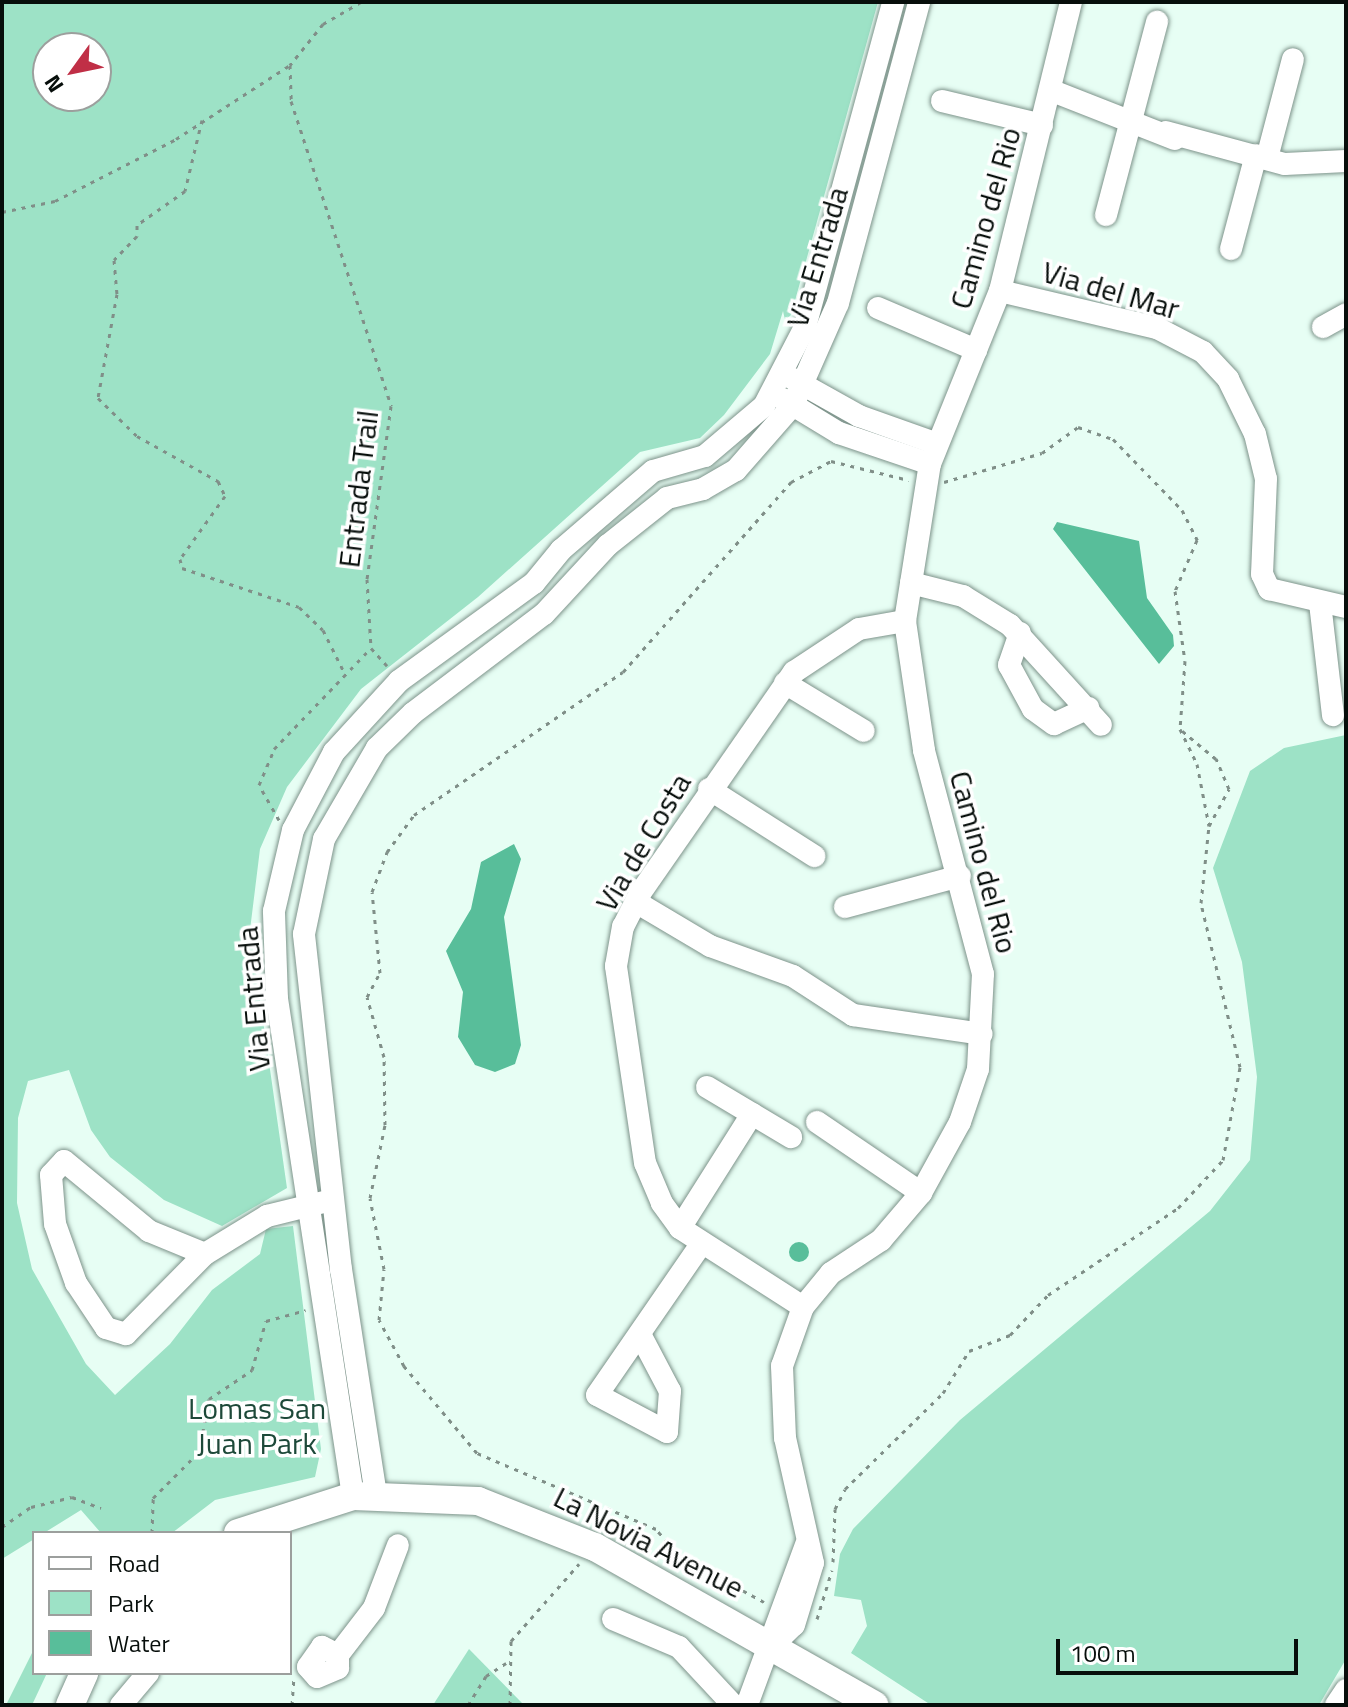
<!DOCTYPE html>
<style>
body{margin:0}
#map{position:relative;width:1348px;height:1707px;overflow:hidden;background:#e7fef4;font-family:"Titillium Web",sans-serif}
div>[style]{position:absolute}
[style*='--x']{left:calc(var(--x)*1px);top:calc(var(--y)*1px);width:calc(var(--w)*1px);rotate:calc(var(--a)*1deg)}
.green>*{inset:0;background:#9de2c6}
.water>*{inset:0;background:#58be9a}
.round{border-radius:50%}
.path>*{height:3px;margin-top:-1.5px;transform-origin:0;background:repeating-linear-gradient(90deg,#808f88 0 4px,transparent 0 10px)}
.roads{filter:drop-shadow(0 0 2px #7d938a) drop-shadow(0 0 2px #7d938a)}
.minor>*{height:22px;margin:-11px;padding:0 11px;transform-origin:11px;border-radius:11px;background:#fff}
.major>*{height:28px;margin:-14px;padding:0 14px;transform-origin:14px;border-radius:14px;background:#fff}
span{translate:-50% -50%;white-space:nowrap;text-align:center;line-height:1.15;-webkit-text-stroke:7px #fff;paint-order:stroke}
.street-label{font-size:30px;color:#070e0b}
.park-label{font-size:30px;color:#1d4939}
.frame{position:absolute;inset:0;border:4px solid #070e0b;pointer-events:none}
.legend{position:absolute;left:32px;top:1531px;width:260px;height:144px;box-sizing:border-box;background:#fff;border:2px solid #9c9f9d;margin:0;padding:10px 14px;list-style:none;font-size:24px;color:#070e0b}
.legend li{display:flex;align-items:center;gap:16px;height:40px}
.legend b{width:40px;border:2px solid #9c9f9d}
.north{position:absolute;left:32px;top:32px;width:80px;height:80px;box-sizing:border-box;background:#fff;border:2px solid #9c9f9d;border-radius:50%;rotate:237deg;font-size:22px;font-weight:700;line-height:32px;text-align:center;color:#070e0b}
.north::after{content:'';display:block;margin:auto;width:28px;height:36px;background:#c02f46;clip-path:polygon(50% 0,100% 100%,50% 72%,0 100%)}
.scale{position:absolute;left:1056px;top:1639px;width:242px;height:36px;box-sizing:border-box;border:4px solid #070e0b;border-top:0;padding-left:10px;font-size:24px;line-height:28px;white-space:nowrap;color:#070e0b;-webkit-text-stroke:6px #fff;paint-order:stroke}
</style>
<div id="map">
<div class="green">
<i style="clip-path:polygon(evenodd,2px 2px,878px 2px,791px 315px,785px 320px,783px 311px,770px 354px,724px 415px,700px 438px,640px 452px,478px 597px,361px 689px,287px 787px,260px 849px,250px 930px,287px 1188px,222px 1226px,164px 1200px,110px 1157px,91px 1130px,69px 1070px,28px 1081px,18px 1118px,17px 1203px,32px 1269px,86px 1364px,115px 1395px,170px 1344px,212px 1290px,260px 1254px,266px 1229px,293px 1226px,321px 1449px,315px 1477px,215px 1500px,172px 1533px,101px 1533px,81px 1510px,2px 1559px,2px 2px,96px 48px,96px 96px,48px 96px,48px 48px,96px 48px)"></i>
<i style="clip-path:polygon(1346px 735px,1346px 1659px,1319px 1705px,931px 1705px,851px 1653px,867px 1626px,861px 1600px,834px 1596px,840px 1554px,853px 1529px,960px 1420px,1210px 1211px,1250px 1160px,1257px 1077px,1242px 962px,1213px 868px,1250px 771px,1284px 748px)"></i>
<i style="clip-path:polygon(34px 1649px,34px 1673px,47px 1673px,32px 1705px,6px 1705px)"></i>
<i style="clip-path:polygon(469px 1649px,524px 1705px,433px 1705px)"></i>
</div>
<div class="water">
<i style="clip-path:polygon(1057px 522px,1139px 541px,1147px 598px,1173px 635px,1174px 646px,1159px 664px,1053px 529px)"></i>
<i style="clip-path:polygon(514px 844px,521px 859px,504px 917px,521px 1045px,515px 1064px,495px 1072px,475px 1065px,458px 1037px,463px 992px,446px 951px,471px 909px,481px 862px)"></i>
<i class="round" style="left:789px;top:1242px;width:20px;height:20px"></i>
</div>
<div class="path">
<i style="--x:361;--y:2;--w:44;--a:149.9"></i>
<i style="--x:323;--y:24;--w:53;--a:128.8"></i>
<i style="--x:290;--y:65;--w:36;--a:88"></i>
<i style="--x:291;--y:101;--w:321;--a:71.8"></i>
<i style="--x:391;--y:406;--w:175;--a:97.9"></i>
<i style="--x:367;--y:579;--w:69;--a:86.7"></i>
<i style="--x:202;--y:120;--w:73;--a:103.5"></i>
<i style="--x:185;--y:191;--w:59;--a:144.7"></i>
<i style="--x:137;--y:225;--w:11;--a:90"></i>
<i style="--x:137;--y:236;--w:33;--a:134"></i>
<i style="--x:114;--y:260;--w:34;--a:85"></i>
<i style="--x:117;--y:294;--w:106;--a:100.4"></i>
<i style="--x:98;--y:398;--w:54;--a:44.3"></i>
<i style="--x:137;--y:436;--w:93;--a:29.1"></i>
<i style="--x:218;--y:481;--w:17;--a:65"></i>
<i style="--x:225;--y:496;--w:77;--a:125.5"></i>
<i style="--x:180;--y:559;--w:9;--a:77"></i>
<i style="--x:182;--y:568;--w:123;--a:18.4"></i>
<i style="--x:299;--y:607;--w:33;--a:44"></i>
<i style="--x:323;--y:630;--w:49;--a:63.4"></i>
<i style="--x:2;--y:212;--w:54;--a:-11.7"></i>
<i style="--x:55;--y:201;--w:136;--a:-27.1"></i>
<i style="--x:176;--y:139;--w:136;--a:-33"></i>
<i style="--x:944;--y:482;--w:102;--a:-16.5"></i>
<i style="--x:1042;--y:453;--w:44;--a:-35.8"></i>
<i style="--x:1078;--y:427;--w:37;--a:19"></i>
<i style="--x:1113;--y:439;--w:99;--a:45.8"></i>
<i style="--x:1182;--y:510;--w:34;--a:63"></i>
<i style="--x:1197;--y:540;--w:56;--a:113.3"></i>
<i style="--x:1175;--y:591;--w:71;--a:81.9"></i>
<i style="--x:1185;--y:661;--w:68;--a:94.2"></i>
<i style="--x:1180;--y:729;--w:39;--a:64"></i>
<i style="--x:1197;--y:764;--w:63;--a:79"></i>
<i style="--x:371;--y:648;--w:24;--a:48"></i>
<i style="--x:279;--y:820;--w:40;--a:-119.7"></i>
<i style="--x:259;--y:785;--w:39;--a:-67"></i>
<i style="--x:274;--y:749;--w:140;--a:-46.2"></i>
<i style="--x:2;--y:1527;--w:35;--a:-35"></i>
<i style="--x:31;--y:1507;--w:42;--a:-13.7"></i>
<i style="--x:72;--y:1497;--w:31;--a:21"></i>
<i style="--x:152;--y:1533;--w:35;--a:-88"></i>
<i style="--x:153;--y:1498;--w:65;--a:-45"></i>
<i style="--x:199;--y:1452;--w:54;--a:-79.3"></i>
<i style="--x:209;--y:1399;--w:52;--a:-34"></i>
<i style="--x:252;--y:1370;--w:51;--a:-74.1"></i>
<i style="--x:266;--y:1321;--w:41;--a:-15.4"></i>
<i style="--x:833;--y:1562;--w:53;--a:-87.8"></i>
<i style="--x:835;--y:1509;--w:22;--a:-63"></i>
<i style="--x:845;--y:1489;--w:137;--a:-44.4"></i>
<i style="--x:943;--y:1393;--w:49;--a:-58.2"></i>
<i style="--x:969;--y:1351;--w:44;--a:-21.3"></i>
<i style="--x:1010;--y:1335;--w:55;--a:-46.5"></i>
<i style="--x:1048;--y:1295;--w:156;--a:-33.8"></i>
<i style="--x:1178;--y:1208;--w:66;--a:-46.8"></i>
<i style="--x:1223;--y:1160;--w:95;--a:-79.6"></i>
<i style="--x:1240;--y:1067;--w:169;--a:-103.4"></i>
<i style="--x:1201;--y:903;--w:77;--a:-84.1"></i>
<i style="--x:1209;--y:826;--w:42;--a:-61.6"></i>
<i style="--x:1229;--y:789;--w:33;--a:-113"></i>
<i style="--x:1216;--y:759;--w:47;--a:-140.2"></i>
<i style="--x:764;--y:1602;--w:94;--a:-151.5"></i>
<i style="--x:681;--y:1557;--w:38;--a:-132"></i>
<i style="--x:656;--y:1529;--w:194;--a:-157"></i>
<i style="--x:477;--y:1453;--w:114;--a:-130"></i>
<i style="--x:404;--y:1366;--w:52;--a:-118.5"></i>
<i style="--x:379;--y:1320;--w:51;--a:-84.4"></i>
<i style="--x:384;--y:1269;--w:72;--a:-101.2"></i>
<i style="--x:370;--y:1198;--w:75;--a:-78.4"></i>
<i style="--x:385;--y:1125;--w:68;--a:-90.8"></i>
<i style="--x:384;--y:1057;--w:62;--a:-105.8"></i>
<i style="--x:367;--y:997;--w:27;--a:-62"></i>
<i style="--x:380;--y:973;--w:81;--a:-95.6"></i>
<i style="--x:372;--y:892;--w:43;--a:-69.4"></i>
<i style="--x:387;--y:852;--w:46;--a:-53.9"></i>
<i style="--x:414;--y:815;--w:253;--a:-34.4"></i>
<i style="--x:623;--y:672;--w:254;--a:-48.5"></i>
<i style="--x:791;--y:482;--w:45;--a:-27.7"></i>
<i style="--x:831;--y:461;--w:80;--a:13.7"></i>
<i style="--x:817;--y:1619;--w:51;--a:-73"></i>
<i style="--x:292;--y:1705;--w:26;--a:-86"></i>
<i style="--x:468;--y:1705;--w:34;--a:-58"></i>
<i style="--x:486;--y:1676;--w:24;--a:-33"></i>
<i style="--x:510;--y:1705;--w:64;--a:-89.1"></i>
<i style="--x:511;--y:1641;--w:103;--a:-48.6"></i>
</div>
<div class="roads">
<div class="minor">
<i style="--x:1050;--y:90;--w:134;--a:21.4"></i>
<i style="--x:942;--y:101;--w:103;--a:13.5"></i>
<i style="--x:1166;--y:132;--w:123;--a:15.1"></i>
<i style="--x:1285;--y:164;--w:61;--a:-2.8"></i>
<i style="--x:1267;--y:158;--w:102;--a:-75.3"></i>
<i style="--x:1106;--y:215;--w:200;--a:-75.2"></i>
<i style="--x:1231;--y:249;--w:97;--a:-75.1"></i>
<i style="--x:1000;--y:291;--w:161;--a:13.3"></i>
<i style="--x:1157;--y:328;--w:52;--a:27.6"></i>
<i style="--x:1203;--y:352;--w:37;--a:47"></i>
<i style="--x:1228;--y:379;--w:61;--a:63.9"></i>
<i style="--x:1255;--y:434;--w:46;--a:76.3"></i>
<i style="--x:1266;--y:479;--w:95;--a:92.4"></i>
<i style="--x:1262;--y:574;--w:17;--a:65"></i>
<i style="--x:1269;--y:589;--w:79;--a:13.2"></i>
<i style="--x:878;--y:308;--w:107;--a:23.2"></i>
<i style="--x:1323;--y:327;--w:26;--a:-29"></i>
<i style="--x:793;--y:379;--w:76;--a:29.3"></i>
<i style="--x:859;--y:416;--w:83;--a:19.7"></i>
<i style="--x:783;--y:399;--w:66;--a:31.3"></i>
<i style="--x:839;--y:433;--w:96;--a:18.8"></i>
<i style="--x:911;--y:583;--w:54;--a:14"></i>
<i style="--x:963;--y:596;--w:55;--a:31.7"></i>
<i style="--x:1010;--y:625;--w:135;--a:47.7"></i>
<i style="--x:1320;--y:603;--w:113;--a:83.4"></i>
<i style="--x:1020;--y:633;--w:34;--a:109"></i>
<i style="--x:1009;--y:665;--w:50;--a:61.4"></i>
<i style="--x:1033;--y:709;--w:26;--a:36"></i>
<i style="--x:1054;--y:724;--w:38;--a:-25"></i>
<i style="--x:785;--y:683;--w:92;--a:31.3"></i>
<i style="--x:709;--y:789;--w:125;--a:32.5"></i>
<i style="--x:636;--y:902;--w:86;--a:30.7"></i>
<i style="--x:710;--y:946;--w:88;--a:19.9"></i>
<i style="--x:793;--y:976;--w:72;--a:33"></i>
<i style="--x:853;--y:1015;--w:130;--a:8.4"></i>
<i style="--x:845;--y:907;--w:119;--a:-15.1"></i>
<i style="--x:707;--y:1087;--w:98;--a:30.8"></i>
<i style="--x:817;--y:1122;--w:126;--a:34.3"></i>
<i style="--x:680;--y:1228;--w:135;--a:-57.7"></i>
<i style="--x:205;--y:1254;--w:61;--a:-157.7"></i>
<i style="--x:149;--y:1231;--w:110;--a:-140.5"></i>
<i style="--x:64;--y:1161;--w:19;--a:133"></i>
<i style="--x:51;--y:1175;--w:49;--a:85.3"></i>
<i style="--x:55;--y:1224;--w:63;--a:70.4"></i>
<i style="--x:76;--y:1283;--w:54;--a:56.3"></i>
<i style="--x:106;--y:1328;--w:21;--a:17"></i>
<i style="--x:126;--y:1334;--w:112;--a:-45.4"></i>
<i style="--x:205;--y:1254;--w:73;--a:-31.5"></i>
<i style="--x:267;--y:1216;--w:59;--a:-13.8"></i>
<i style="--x:803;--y:1307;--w:146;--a:-147.3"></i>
<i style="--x:680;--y:1228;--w:31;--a:-126"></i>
<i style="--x:662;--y:1203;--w:43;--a:-113"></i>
<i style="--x:645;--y:1163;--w:199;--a:-98.4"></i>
<i style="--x:616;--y:966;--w:40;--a:-80"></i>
<i style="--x:623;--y:927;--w:39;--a:-63"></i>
<i style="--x:641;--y:892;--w:268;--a:-55.2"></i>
<i style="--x:794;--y:672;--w:78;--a:-33.5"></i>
<i style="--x:859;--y:629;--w:47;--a:-9.9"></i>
<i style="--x:642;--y:1338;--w:60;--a:62.2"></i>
<i style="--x:670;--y:1391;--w:41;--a:94.2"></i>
<i style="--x:667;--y:1432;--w:79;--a:-152.1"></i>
<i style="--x:597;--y:1395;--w:185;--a:-55.4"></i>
<i style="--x:376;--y:1495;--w:228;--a:-98.8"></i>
<i style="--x:341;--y:1270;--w:338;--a:-96.3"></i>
<i style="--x:304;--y:934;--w:97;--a:-78.1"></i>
<i style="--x:324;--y:839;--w:105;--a:-59.8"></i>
<i style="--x:377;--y:748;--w:50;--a:-44.2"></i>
<i style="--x:413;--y:713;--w:164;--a:-37.1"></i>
<i style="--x:544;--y:614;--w:94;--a:-47.2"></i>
<i style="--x:608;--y:545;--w:75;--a:-38.5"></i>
<i style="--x:667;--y:498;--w:37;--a:-14"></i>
<i style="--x:703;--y:489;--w:38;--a:-30"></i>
<i style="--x:736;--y:470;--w:86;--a:-48.8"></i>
<i style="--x:793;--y:405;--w:111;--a:-66.2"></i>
<i style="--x:838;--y:303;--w:312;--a:-74.9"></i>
<i style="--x:353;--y:1496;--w:503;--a:-98.69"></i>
<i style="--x:277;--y:999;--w:88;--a:-92"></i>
<i style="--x:274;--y:911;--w:83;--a:-76.8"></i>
<i style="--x:293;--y:830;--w:88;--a:-62.3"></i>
<i style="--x:334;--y:752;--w:96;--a:-47.5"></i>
<i style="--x:399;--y:681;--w:167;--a:-36"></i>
<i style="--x:534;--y:583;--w:43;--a:-50.7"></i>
<i style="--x:561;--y:550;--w:121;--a:-40.7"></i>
<i style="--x:653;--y:471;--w:54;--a:-16.1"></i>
<i style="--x:705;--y:456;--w:77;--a:-40.3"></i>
<i style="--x:764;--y:406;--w:89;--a:-62.6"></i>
<i style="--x:805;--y:327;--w:337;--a:-74.8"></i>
<i style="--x:613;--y:1619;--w:72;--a:23"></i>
<i style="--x:679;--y:1647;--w:79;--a:47"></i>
<i style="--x:772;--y:1646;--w:30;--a:-44"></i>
<i style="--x:794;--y:1625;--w:65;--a:-73"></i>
<i style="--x:813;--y:1563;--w:128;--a:-102.6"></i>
<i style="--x:785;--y:1438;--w:72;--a:-92.4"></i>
<i style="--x:782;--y:1366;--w:63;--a:-70.4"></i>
<i style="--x:803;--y:1307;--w:44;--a:-50.5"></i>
<i style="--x:831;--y:1273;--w:60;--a:-33.4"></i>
<i style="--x:881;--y:1240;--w:62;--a:-49.6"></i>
<i style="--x:921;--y:1193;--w:81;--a:-61.2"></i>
<i style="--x:960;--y:1122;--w:56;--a:-71.2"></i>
<i style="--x:978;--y:1069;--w:95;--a:-87"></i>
<i style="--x:983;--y:974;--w:232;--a:-104.8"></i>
<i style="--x:924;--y:750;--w:130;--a:-98.4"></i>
<i style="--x:905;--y:621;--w:159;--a:-81"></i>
<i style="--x:930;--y:464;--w:187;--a:-68"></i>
<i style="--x:1000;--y:291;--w:298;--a:-76.2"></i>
<i style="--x:338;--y:1655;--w:18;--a:-153"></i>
<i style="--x:322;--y:1647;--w:24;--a:125"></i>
<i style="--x:308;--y:1667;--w:13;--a:48"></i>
<i style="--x:317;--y:1677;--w:23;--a:-23"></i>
<i style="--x:338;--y:1668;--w:13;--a:-90"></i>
<i style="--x:338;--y:1655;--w:59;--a:-52.5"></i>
<i style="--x:374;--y:1608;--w:67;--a:-69.1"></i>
<i style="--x:121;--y:1705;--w:42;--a:-49.8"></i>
<i style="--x:747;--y:1705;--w:171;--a:-69.8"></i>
<i style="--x:1336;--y:1705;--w:18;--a:-56"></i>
</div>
<div class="major">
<i style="--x:238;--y:1533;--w:121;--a:-17.8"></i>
<i style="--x:353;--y:1496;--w:125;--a:2.3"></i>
<i style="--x:478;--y:1501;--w:126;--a:21.5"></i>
<i style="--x:595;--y:1547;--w:321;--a:29.5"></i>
<i style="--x:70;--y:1705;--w:35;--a:-66"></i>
</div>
</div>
<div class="street-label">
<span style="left:985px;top:218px;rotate:-74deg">Camino del Rio</span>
<span style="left:817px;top:257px;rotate:-73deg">Via Entrada</span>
<span style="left:1111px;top:290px;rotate:16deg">Via del Mar</span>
<span style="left:358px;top:489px;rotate:-83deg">Entrada Trail</span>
<span style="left:643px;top:842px;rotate:-59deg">Via de Costa</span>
<span style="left:984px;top:862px;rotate:75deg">Camino del Rio</span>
<span style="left:253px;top:999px;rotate:-95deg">Via Entrada</span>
<span style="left:649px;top:1542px;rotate:27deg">La Novia Avenue</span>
</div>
<div class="park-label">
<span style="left:257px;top:1425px">Lomas San<br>Juan Park</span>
</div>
<div class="frame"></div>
<ul class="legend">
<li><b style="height:10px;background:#fff"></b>Road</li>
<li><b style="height:22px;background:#9de2c6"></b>Park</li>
<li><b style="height:22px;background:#58be9a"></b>Water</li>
</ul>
<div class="north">N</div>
<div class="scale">100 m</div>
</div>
